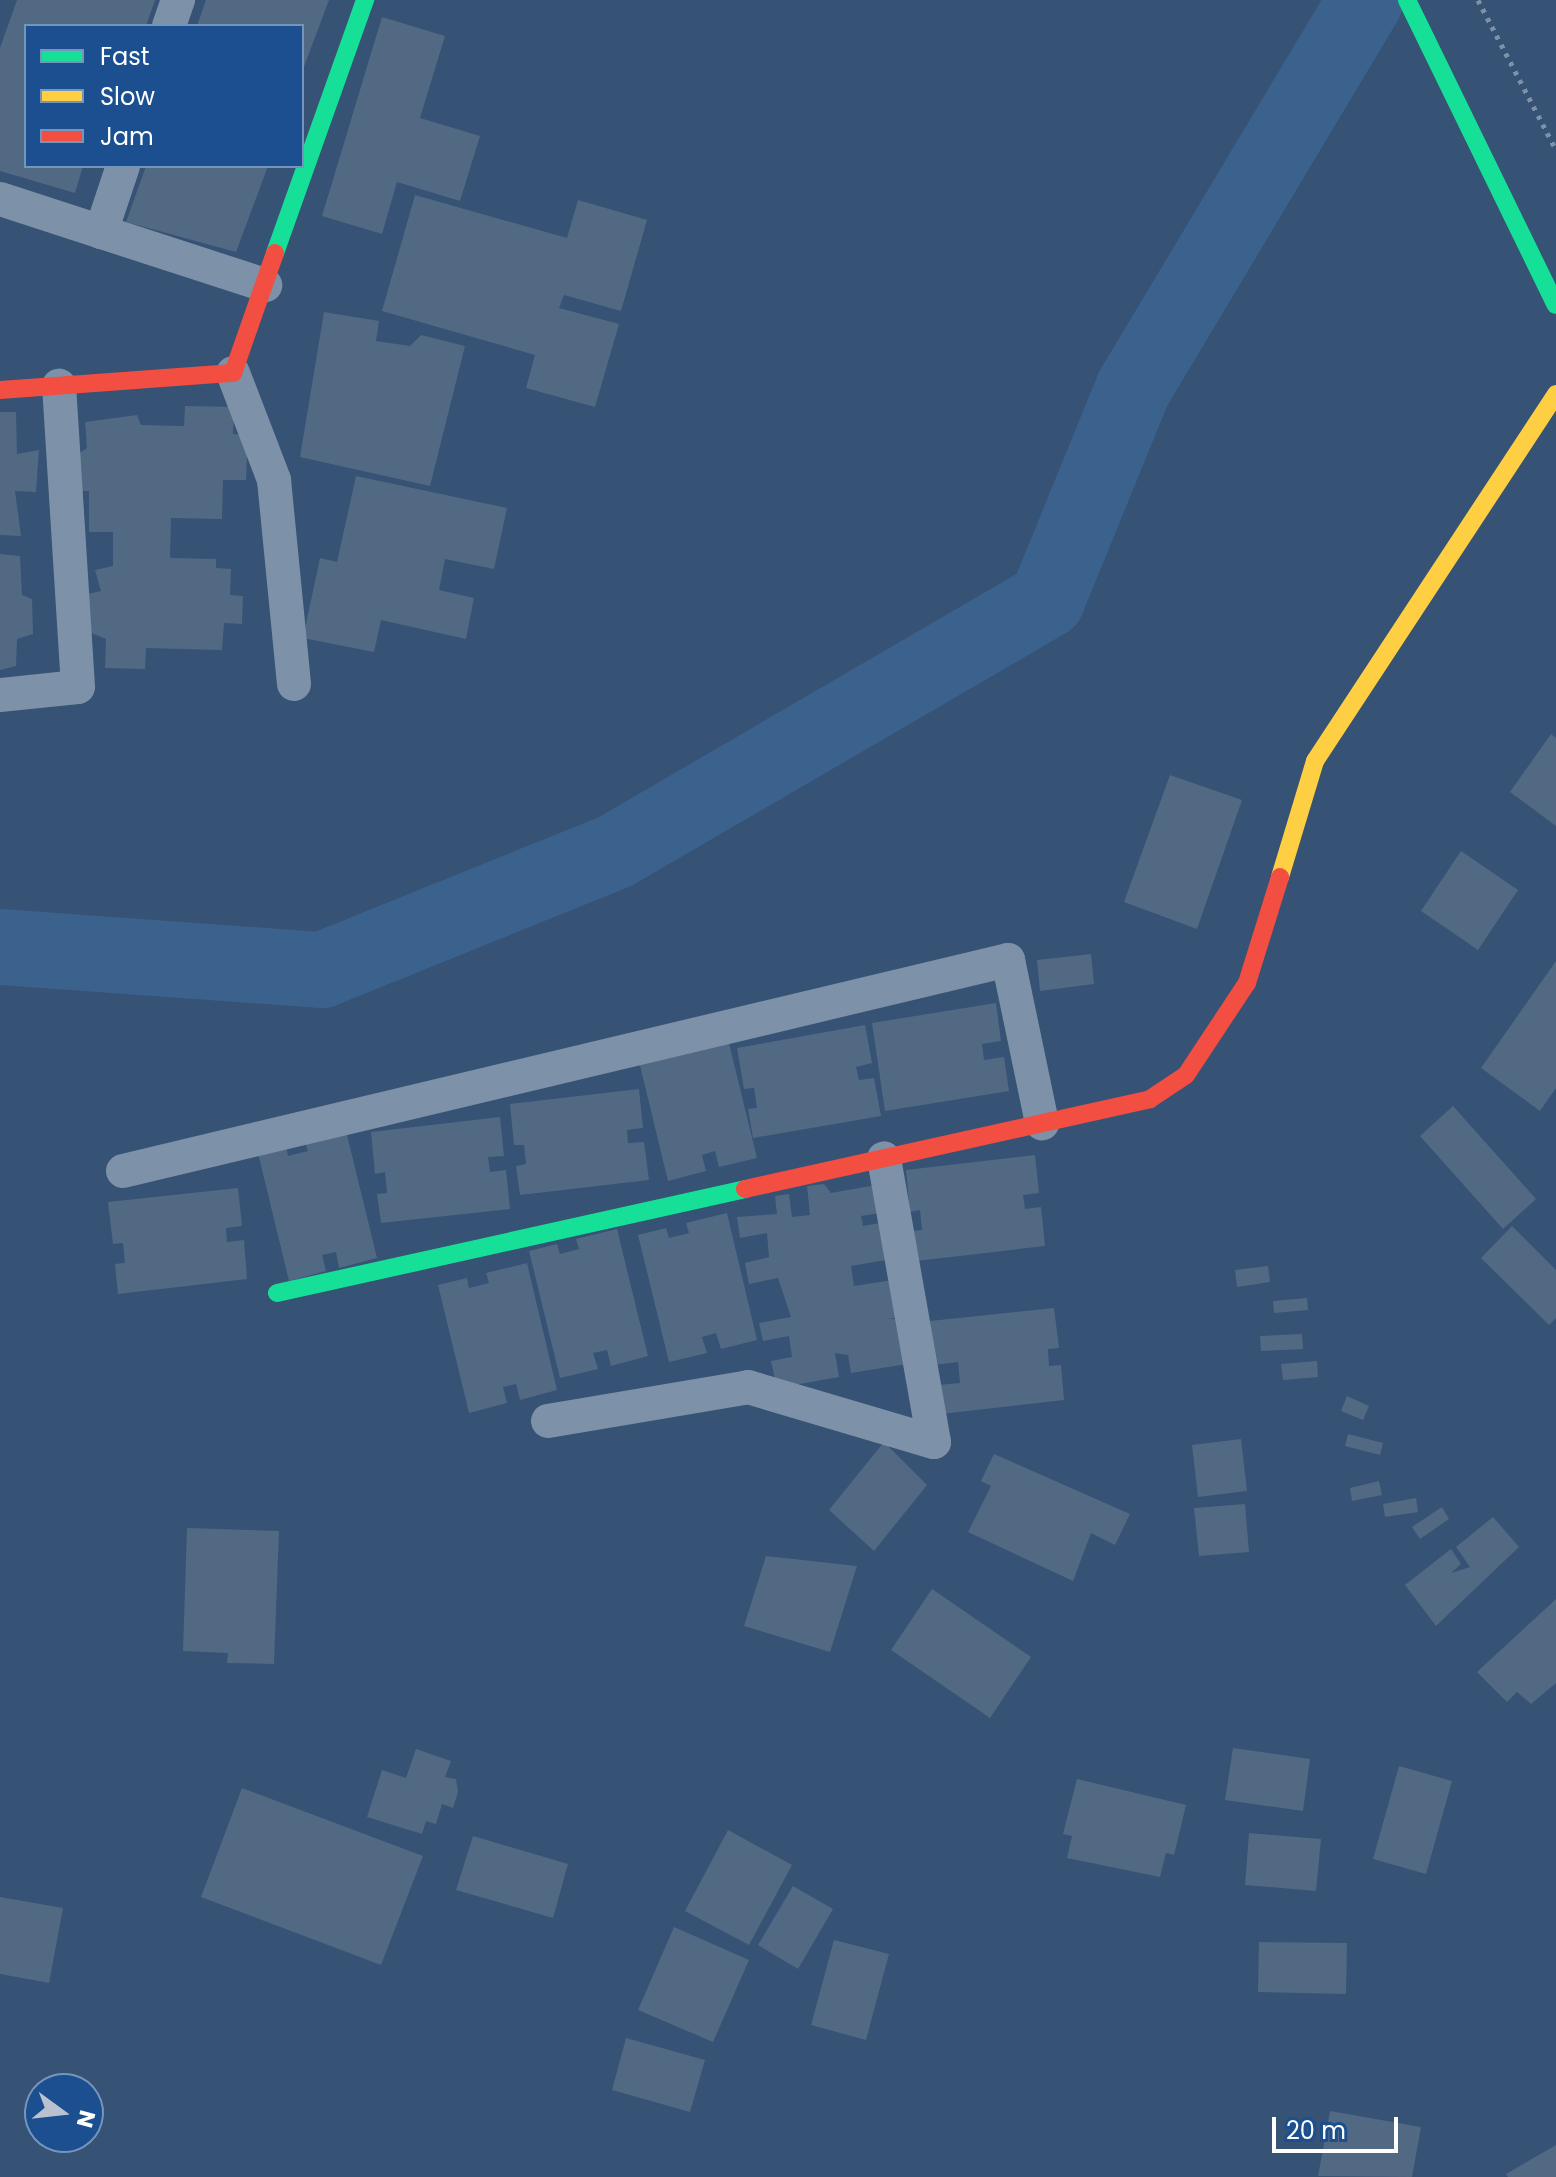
<!DOCTYPE html>
<style>
body{margin:0}
#map{position:relative;width:1556px;height:2177px;overflow:hidden;background:#365274;font-family:Poppins,sans-serif}
div>[style]{position:absolute}
[style*='--x']{left:calc(var(--x)*1px);top:calc(var(--y)*1px);width:calc(var(--w)*1px);rotate:calc(var(--a)*1deg)}
.river>*{height:76px;margin:-38px;padding:0 38px;transform-origin:38px;border-radius:38px;background:#3b618d}
.building>*{inset:0;background:#526984}
.path>*{height:5px;margin-top:-2.5px;transform-origin:0;background:repeating-linear-gradient(90deg,#7d92a8 0 4px,transparent 0 10px)}
.street>*{height:34px;margin:-17px;padding:0 17px;transform-origin:17px;border-radius:17px;background:#7d92a8}
.fast>*{height:18px;margin:-9px;padding:0 9px;transform-origin:9px;border-radius:9px;background:#16e098}
.slow>*{height:18px;margin:-9px;padding:0 9px;transform-origin:9px;border-radius:9px;background:#ffcf43}
.jam>*{height:18px;margin:-9px;padding:0 9px;transform-origin:9px;border-radius:9px;background:#f24e42}
span{translate:-50% -50%;white-space:nowrap;text-align:center;line-height:1.15;-webkit-text-stroke:8px #1b4f8f;paint-order:stroke}
.legend{position:absolute;left:24px;top:24px;width:280px;height:144px;box-sizing:border-box;background:#1b4f8f;border:2px solid #7695bc;margin:0;padding:10px 14px;list-style:none;font-size:24px;color:#fff}
.legend li{display:flex;align-items:center;gap:16px;height:40px}
.legend b{width:40px;border:2px solid #7695bc}
.north{position:absolute;left:24px;top:2073px;width:80px;height:80px;box-sizing:border-box;background:#1b4f8f;border:2px solid #7695bc;border-radius:50%;rotate:105deg;font-size:22px;font-weight:700;line-height:32px;text-align:center;color:#fff}
.north::after{content:'';display:block;margin:auto;width:28px;height:36px;background:#b9c2ce;clip-path:polygon(50% 0,100% 100%,50% 72%,0 100%)}
.scale{position:absolute;left:1272px;top:2117px;width:126px;height:36px;box-sizing:border-box;border:4px solid #fff;border-top:0;padding-left:10px;font-size:24px;line-height:28px;white-space:nowrap;color:#fff;-webkit-text-stroke:6px #1b4f8f;paint-order:stroke}
</style>
<div id="map">
<div class="river">
<i style="--x:0;--y:947;--w:323;--a:4.1"></i>
<i style="--x:322;--y:970;--w:317;--a:-22"></i>
<i style="--x:616;--y:851;--w:499;--a:-30.2"></i>
<i style="--x:1047;--y:600;--w:228;--a:-67.8"></i>
<i style="--x:1133;--y:389;--w:453;--a:-59.1"></i>
</div>
<div class="building">
<i style="clip-path:polygon(17px 0,155px 0,146px 26px,26px 26px,26px 166px,83px 166px,75px 193px,0 171px,0 48px)"></i>
<i style="clip-path:polygon(206px 0,329px 0,302px 72px,302px 26px,197px 26px)"></i>
<i style="clip-path:polygon(382px 17px,445px 36px,420px 118px,480px 136px,460px 201px,397px 182px,382px 234px,322px 216px)"></i>
<i style="clip-path:polygon(146px 166px,268px 166px,236px 252px,126px 222px)"></i>
<i style="clip-path:polygon(415px 195px,567px 238px,578px 200px,647px 220px,621px 311px,564px 295px,559px 308px,619px 324px,595px 407px,526px 388px,535px 355px,382px 311px)"></i>
<i style="clip-path:polygon(324px 312px,379px 321px,376px 341px,410px 346px,421px 335px,465px 346px,430px 486px,300px 457px)"></i>
<i style="clip-path:polygon(185px 406px,234px 407px,233px 434px,248px 435px,246px 480px,223px 480px,222px 519px,171px 518px,170px 558px,216px 559px,216px 568px,231px 569px,230px 595px,243px 596px,242px 624px,224px 623px,222px 650px,146px 648px,145px 669px,105px 668px,106px 639px,84px 630px,88px 594px,101px 591px,95px 570px,113px 566px,113px 532px,89px 532px,89px 491px,74px 491px,74px 457px,87px 448px,85px 422px,137px 415px,141px 425px,184px 426px)"></i>
<i style="clip-path:polygon(0 412px,16px 412px,17px 454px,39px 450px,36px 492px,15px 491px,21px 536px,0 535px)"></i>
<i style="clip-path:polygon(356px 476px,507px 508px,494px 569px,445px 559px,439px 590px,474px 598px,466px 639px,381px 620px,374px 652px,303px 638px,320px 558px,337px 562px)"></i>
<i style="clip-path:polygon(0 554px,20px 556px,22px 595px,32px 599px,33px 634px,17px 639px,16px 666px,0 670px)"></i>
<i style="clip-path:polygon(1551px 734px,1556px 738px,1556px 826px,1510px 792px)"></i>
<i style="clip-path:polygon(1170px 775px,1242px 800px,1197px 929px,1124px 902px)"></i>
<i style="clip-path:polygon(1461px 851px,1518px 890px,1478px 950px,1421px 911px)"></i>
<i style="clip-path:polygon(1091px 954px,1094px 984px,1040px 991px,1037px 960px)"></i>
<i style="clip-path:polygon(1556px 961px,1556px 1088px,1540px 1111px,1481px 1068px)"></i>
<i style="clip-path:polygon(996px 1003px,1001px 1041px,982px 1044px,984px 1060px,1004px 1057px,1009px 1091px,885px 1111px,872px 1023px)"></i>
<i style="clip-path:polygon(865px 1025px,872px 1063px,856px 1067px,859px 1080px,874px 1078px,881px 1116px,753px 1138px,748px 1109px,757px 1108px,754px 1088px,744px 1089px,737px 1048px)"></i>
<i style="clip-path:polygon(726px 1031px,757px 1158px,719px 1167px,715px 1151px,702px 1155px,706px 1171px,668px 1181px,637px 1053px)"></i>
<i style="clip-path:polygon(639px 1089px,643px 1128px,627px 1130px,628px 1143px,644px 1142px,649px 1180px,520px 1195px,516px 1166px,526px 1164px,524px 1145px,514px 1145px,510px 1104px)"></i>
<i style="clip-path:polygon(1453px 1106px,1536px 1199px,1503px 1229px,1420px 1136px)"></i>
<i style="clip-path:polygon(500px 1117px,504px 1156px,488px 1157px,490px 1172px,506px 1170px,510px 1209px,381px 1223px,377px 1194px,387px 1193px,385px 1172px,375px 1174px,371px 1132px)"></i>
<i style="clip-path:polygon(346px 1131px,377px 1258px,339px 1268px,336px 1252px,322px 1255px,326px 1271px,289px 1281px,258px 1153px,286px 1146px,288px 1156px,308px 1151px,305px 1142px)"></i>
<i style="clip-path:polygon(1035px 1155px,1039px 1193px,1023px 1195px,1025px 1209px,1041px 1207px,1045px 1246px,916px 1261px,912px 1231px,922px 1230px,920px 1210px,910px 1212px,906px 1170px)"></i>
<i style="clip-path:polygon(824px 1184px,831px 1193px,876px 1185px,880px 1213px,861px 1216px,863px 1226px,886px 1222px,892px 1259px,851px 1266px,854px 1286px,899px 1279px,905px 1316px,889px 1319px,906px 1319px,913px 1363px,851px 1373px,848px 1355px,835px 1353px,839px 1377px,777px 1388px,771px 1361px,792px 1357px,789px 1336px,763px 1341px,759px 1323px,791px 1317px,778px 1278px,749px 1284px,745px 1263px,769px 1257px,767px 1233px,740px 1238px,737px 1217px,777px 1214px,775px 1196px,789px 1194px,792px 1217px,810px 1215px,807px 1186px)"></i>
<i style="clip-path:polygon(238px 1188px,242px 1226px,226px 1228px,227px 1242px,244px 1240px,247px 1279px,118px 1294px,115px 1264px,125px 1263px,123px 1243px,113px 1244px,108px 1202px)"></i>
<i style="clip-path:polygon(727px 1213px,757px 1340px,721px 1349px,716px 1333px,702px 1337px,707px 1353px,669px 1362px,638px 1235px,666px 1228px,669px 1238px,689px 1233px,686px 1223px)"></i>
<i style="clip-path:polygon(1512px 1226px,1556px 1270px,1556px 1318px,1549px 1325px,1481px 1258px)"></i>
<i style="clip-path:polygon(617px 1229px,648px 1356px,611px 1366px,607px 1350px,593px 1353px,598px 1369px,560px 1378px,529px 1251px,557px 1244px,560px 1254px,579px 1249px,576px 1239px)"></i>
<i style="clip-path:polygon(527px 1263px,557px 1390px,520px 1400px,516px 1384px,503px 1387px,507px 1403px,469px 1413px,438px 1285px,467px 1278px,469px 1288px,489px 1283px,486px 1273px)"></i>
<i style="clip-path:polygon(1268px 1266px,1270px 1282px,1237px 1287px,1235px 1270px)"></i>
<i style="clip-path:polygon(1307px 1298px,1308px 1310px,1274px 1313px,1273px 1301px)"></i>
<i style="clip-path:polygon(1054px 1308px,1059px 1348px,1048px 1349px,1049px 1366px,1061px 1365px,1064px 1400px,941px 1414px,937px 1385px,960px 1383px,958px 1362px,935px 1365px,930px 1321px)"></i>
<i style="clip-path:polygon(1302px 1334px,1303px 1349px,1261px 1351px,1260px 1336px)"></i>
<i style="clip-path:polygon(1317px 1361px,1318px 1377px,1283px 1380px,1281px 1364px)"></i>
<i style="clip-path:polygon(1347px 1396px,1369px 1406px,1363px 1420px,1341px 1411px)"></i>
<i style="clip-path:polygon(1348px 1434px,1383px 1443px,1380px 1455px,1345px 1446px)"></i>
<i style="clip-path:polygon(1241px 1439px,1247px 1491px,1198px 1497px,1192px 1445px)"></i>
<i style="clip-path:polygon(884px 1442px,927px 1485px,874px 1551px,829px 1510px)"></i>
<i style="clip-path:polygon(994px 1454px,1130px 1514px,1115px 1545px,1091px 1533px,1073px 1581px,968px 1532px,991px 1486px,981px 1481px)"></i>
<i style="clip-path:polygon(1379px 1481px,1382px 1495px,1352px 1501px,1350px 1488px)"></i>
<i style="clip-path:polygon(1416px 1498px,1418px 1512px,1385px 1517px,1383px 1504px)"></i>
<i style="clip-path:polygon(1245px 1504px,1249px 1552px,1199px 1556px,1194px 1508px)"></i>
<i style="clip-path:polygon(1442px 1507px,1449px 1519px,1420px 1539px,1412px 1527px)"></i>
<i style="clip-path:polygon(1493px 1517px,1519px 1547px,1436px 1626px,1405px 1585px,1451px 1549px,1461px 1564px,1451px 1573px,1470px 1567px,1456px 1547px)"></i>
<i style="clip-path:polygon(187px 1528px,279px 1531px,274px 1664px,227px 1663px,228px 1653px,183px 1651px)"></i>
<i style="clip-path:polygon(766px 1556px,857px 1566px,830px 1652px,744px 1626px)"></i>
<i style="clip-path:polygon(932px 1589px,1031px 1657px,990px 1718px,891px 1650px)"></i>
<i style="clip-path:polygon(1556px 1599px,1556px 1683px,1531px 1704px,1517px 1692px,1507px 1702px,1477px 1672px)"></i>
<i style="clip-path:polygon(1233px 1748px,1310px 1759px,1303px 1811px,1225px 1800px)"></i>
<i style="clip-path:polygon(416px 1749px,451px 1761px,445px 1777px,456px 1779px,458px 1792px,453px 1808px,442px 1804px,436px 1824px,426px 1821px,422px 1834px,367px 1817px,382px 1770px,406px 1778px)"></i>
<i style="clip-path:polygon(1399px 1766px,1452px 1781px,1426px 1874px,1373px 1859px)"></i>
<i style="clip-path:polygon(1077px 1779px,1186px 1805px,1174px 1855px,1166px 1853px,1160px 1877px,1067px 1858px,1072px 1836px,1063px 1834px)"></i>
<i style="clip-path:polygon(242px 1788px,423px 1856px,381px 1965px,201px 1897px)"></i>
<i style="clip-path:polygon(728px 1830px,792px 1865px,749px 1945px,685px 1911px)"></i>
<i style="clip-path:polygon(1249px 1833px,1321px 1839px,1316px 1891px,1245px 1885px)"></i>
<i style="clip-path:polygon(473px 1836px,568px 1864px,553px 1918px,456px 1890px)"></i>
<i style="clip-path:polygon(793px 1886px,833px 1909px,798px 1969px,758px 1945px)"></i>
<i style="clip-path:polygon(0 1897px,63px 1908px,49px 1983px,0 1974px)"></i>
<i style="clip-path:polygon(674px 1927px,749px 1960px,713px 2042px,638px 2010px)"></i>
<i style="clip-path:polygon(834px 1940px,889px 1954px,866px 2040px,811px 2025px)"></i>
<i style="clip-path:polygon(1259px 1942px,1347px 1943px,1346px 1994px,1258px 1992px)"></i>
<i style="clip-path:polygon(626px 2038px,705px 2060px,690px 2112px,612px 2090px)"></i>
<i style="clip-path:polygon(1330px 2111px,1421px 2127px,1412px 2177px,1318px 2176px)"></i>
<i style="clip-path:polygon(1556px 2145px,1556px 2177px,1508px 2177px,1506px 2174px)"></i>
</div>
<div class="path">
<i style="--x:1478;--y:0;--w:169;--a:62.5"></i>
</div>
<div class="street">
<i style="--x:169;--y:26;--w:28;--a:-71"></i>
<i style="--x:0;--y:199;--w:279;--a:18"></i>
<i style="--x:101;--y:232;--w:70;--a:-71.6"></i>
<i style="--x:233;--y:373;--w:115;--a:69"></i>
<i style="--x:274;--y:480;--w:205;--a:84.4"></i>
<i style="--x:0;--y:695;--w:78;--a:-5.9"></i>
<i style="--x:78;--y:687;--w:302;--a:-93.6"></i>
<i style="--x:123;--y:1171;--w:910;--a:-13.41"></i>
<i style="--x:1008;--y:960;--w:167;--a:78.2"></i>
<i style="--x:548;--y:1421;--w:203;--a:-9.6"></i>
<i style="--x:748;--y:1387;--w:194;--a:16.5"></i>
<i style="--x:934;--y:1442;--w:288;--a:-100"></i>
</div>
<div class="fast">
<i style="--x:1407;--y:0;--w:339;--a:64"></i>
<i style="--x:275;--y:253;--w:269;--a:-70.4"></i>
<i style="--x:277;--y:1293;--w:479;--a:-12.5"></i>
</div>
<div class="slow">
<i style="--x:1280;--y:877;--w:121;--a:-73.2"></i>
<i style="--x:1315;--y:761;--w:439;--a:-56.7"></i>
</div>
<div class="jam">
<i style="--x:0;--y:390;--w:234;--a:-4.2"></i>
<i style="--x:233;--y:373;--w:127;--a:-70.7"></i>
<i style="--x:745;--y:1189;--w:415;--a:-12.5"></i>
<i style="--x:1150;--y:1099;--w:43;--a:-33.7"></i>
<i style="--x:1186;--y:1075;--w:110;--a:-56.5"></i>
<i style="--x:1247;--y:983;--w:111;--a:-72.7"></i>
</div>
<ul class="legend">
<li><b style="height:10px;background:#16e098"></b>Fast</li>
<li><b style="height:10px;background:#ffcf43"></b>Slow</li>
<li><b style="height:10px;background:#f24e42"></b>Jam</li>
</ul>
<div class="north">N</div>
<div class="scale">20 m</div>
</div>
